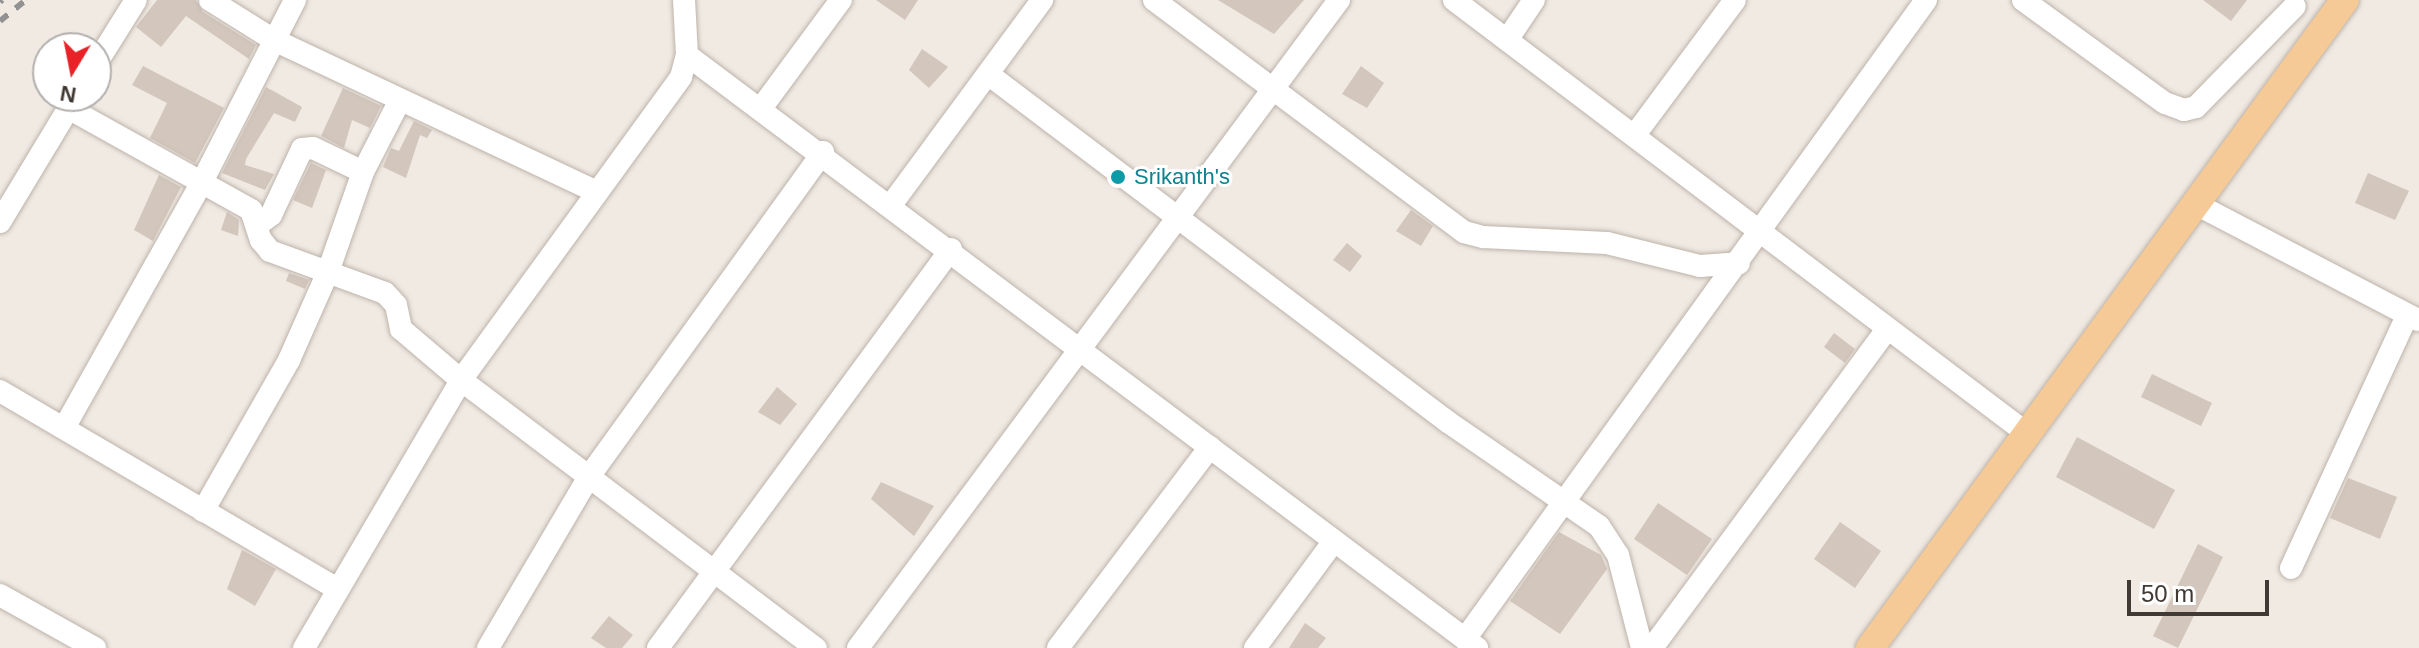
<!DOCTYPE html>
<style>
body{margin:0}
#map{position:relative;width:2419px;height:648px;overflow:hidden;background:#f0eae3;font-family:Helvetica,sans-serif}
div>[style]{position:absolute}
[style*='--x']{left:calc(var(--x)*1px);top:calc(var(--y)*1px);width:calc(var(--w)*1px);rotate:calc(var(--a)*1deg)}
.building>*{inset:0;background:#d3c6bc}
.roads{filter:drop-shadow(0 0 2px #bdb3aa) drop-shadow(0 0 2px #bdb3aa)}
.minor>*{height:22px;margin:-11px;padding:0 11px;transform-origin:11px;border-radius:11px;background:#fff}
.major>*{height:28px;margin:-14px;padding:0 14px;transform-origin:14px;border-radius:14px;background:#f5ca96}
.rail>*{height:6px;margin-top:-3px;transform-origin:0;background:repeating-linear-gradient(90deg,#929292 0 10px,transparent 0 20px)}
.dots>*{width:22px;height:22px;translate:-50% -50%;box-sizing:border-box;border:4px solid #fff;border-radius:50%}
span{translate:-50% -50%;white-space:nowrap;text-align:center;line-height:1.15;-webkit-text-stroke:6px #fff;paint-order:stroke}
.culture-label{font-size:22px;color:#0d838f}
.left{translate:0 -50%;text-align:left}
.north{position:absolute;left:32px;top:32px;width:80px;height:80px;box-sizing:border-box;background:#fff;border:2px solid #b3b0ae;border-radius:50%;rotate:190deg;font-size:22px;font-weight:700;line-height:32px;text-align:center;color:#413a34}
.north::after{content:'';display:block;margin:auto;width:28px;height:36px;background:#e82226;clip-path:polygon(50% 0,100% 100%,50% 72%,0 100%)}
.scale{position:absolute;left:2127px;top:580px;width:142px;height:36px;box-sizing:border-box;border:4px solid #413a34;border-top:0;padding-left:10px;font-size:24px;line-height:28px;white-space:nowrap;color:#413a34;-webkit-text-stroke:6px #fff;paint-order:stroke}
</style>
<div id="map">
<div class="building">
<i style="clip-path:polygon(157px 0,196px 0,203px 12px,256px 45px,249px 59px,186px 16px,161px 47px,136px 27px)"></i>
<i style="clip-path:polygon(876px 0,918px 0,905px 20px)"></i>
<i style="clip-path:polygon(1218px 0,1304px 0,1274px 34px)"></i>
<i style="clip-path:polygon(2203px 0,2247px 0,2231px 21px)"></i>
<i style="clip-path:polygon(922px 49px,948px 67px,929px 88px,909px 70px)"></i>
<i style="clip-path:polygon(143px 66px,224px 108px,195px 163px,150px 138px,167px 103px,132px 85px)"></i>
<i style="clip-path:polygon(1361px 66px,1384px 83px,1367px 108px,1342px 94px)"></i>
<i style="clip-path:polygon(266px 87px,302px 107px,295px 122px,274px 113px,246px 159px,245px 165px,274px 174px,265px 190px,222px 173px)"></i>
<i style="clip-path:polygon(343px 88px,381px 106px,370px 128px,352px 120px,344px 148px,321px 136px)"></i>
<i style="clip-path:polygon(414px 121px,432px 130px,427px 138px,420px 135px,406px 178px,383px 167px,391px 148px,399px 151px)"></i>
<i style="clip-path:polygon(311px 163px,326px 170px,312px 208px,293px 200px)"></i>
<i style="clip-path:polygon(2368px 173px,2409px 191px,2395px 220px,2355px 203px)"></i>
<i style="clip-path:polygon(159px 175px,181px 187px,153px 241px,134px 230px)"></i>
<i style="clip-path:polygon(1411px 210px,1433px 226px,1421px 246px,1396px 231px)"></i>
<i style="clip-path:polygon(227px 212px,239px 220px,238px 236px,221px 230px)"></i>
<i style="clip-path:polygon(1347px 243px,1362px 256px,1350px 272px,1333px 260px)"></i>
<i style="clip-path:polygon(289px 273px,309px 280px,305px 289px,286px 281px)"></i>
<i style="clip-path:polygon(1834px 333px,1855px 349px,1845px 363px,1824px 347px)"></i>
<i style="clip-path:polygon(2152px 374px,2212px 403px,2201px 426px,2141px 397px)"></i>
<i style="clip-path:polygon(777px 387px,797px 404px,780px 425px,758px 412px)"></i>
<i style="clip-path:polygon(2077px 437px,2175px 490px,2154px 529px,2056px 477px)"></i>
<i style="clip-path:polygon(2348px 478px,2397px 497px,2380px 539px,2330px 518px)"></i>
<i style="clip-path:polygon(881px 482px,934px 506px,914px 536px,871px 499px)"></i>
<i style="clip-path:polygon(1658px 503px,1712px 539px,1687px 575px,1634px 539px)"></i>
<i style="clip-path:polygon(1840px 522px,1881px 551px,1855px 588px,1814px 559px)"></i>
<i style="clip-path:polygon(1559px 532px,1601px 555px,1607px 569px,1560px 634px,1510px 601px)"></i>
<i style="clip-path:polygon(2198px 544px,2223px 557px,2178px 648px,2153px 636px)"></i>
<i style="clip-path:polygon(242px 550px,276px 569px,255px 606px,227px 589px)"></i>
<i style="clip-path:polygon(609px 616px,633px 635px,622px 648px,606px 648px,591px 638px)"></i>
<i style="clip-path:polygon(1305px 623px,1326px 638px,1318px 648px,1289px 648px)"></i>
</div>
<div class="roads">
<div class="minor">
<i style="--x:210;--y:0;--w:75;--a:32"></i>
<i style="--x:274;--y:40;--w:357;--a:25.2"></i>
<i style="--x:1154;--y:0;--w:387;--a:36.8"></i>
<i style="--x:1464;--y:232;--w:20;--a:15"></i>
<i style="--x:1483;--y:237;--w:124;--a:2.8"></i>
<i style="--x:1607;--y:243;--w:96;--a:13.9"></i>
<i style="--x:1700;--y:266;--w:39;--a:-4"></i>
<i style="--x:1454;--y:0;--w:716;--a:37.11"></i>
<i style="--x:2023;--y:0;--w:175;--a:36"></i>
<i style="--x:2165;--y:103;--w:20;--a:20"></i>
<i style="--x:2184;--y:110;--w:12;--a:-14"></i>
<i style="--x:2196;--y:107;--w:141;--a:-45.6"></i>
<i style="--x:1507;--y:40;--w:48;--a:-56"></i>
<i style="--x:687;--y:55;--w:988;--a:36.89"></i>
<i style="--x:96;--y:64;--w:75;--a:-58"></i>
<i style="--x:988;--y:74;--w:577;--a:37.11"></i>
<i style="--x:1448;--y:422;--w:183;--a:34.6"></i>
<i style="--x:1599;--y:526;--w:35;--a:57"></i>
<i style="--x:1618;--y:555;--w:96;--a:75.5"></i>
<i style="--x:762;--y:107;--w:133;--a:-53.6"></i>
<i style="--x:68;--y:108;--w:210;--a:29.1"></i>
<i style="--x:251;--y:210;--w:32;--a:72"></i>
<i style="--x:261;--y:240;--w:14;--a:51"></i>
<i style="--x:270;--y:251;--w:122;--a:20.1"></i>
<i style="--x:385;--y:293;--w:16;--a:47"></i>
<i style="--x:396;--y:305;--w:25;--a:78"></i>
<i style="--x:401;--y:329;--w:79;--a:40.4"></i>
<i style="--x:461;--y:380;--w:445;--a:37.1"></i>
<i style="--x:1634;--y:136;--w:169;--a:-53.4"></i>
<i style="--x:891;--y:205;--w:255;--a:-53.6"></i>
<i style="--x:2198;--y:205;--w:248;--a:27.6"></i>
<i style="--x:0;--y:222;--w:147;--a:-58.9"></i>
<i style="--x:259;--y:224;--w:15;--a:-37"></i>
<i style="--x:271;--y:215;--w:73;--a:-64.8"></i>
<i style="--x:302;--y:149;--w:11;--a:-5"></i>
<i style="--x:313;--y:148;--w:55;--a:25.6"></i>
<i style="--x:0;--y:391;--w:391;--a:30.4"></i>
<i style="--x:64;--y:428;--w:282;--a:-60.7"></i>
<i style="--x:202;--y:182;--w:204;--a:-62.9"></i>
<i style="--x:203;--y:511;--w:174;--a:-60.3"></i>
<i style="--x:289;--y:360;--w:96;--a:-66.1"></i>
<i style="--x:328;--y:272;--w:106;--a:-70.7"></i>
<i style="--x:363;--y:172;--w:81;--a:-62.8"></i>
<i style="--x:2291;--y:568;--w:277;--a:-65.3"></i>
<i style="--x:0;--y:595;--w:109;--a:29.2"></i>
<i style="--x:1465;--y:639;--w:788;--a:-54.19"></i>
<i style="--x:304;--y:648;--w:311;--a:-59.6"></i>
<i style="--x:461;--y:380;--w:374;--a:-54"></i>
<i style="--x:681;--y:77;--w:23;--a:-75"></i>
<i style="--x:687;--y:55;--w:55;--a:-93.1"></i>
<i style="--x:488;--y:648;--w:197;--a:-59.5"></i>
<i style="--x:588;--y:478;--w:402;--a:-54.2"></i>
<i style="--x:658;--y:648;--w:495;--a:-53.7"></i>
<i style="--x:858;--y:648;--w:807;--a:-53.41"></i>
<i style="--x:1058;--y:648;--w:252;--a:-52.9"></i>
<i style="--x:1255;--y:648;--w:133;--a:-53.6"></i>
<i style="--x:1652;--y:648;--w:396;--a:-53.6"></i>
</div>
<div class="major">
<i style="--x:1870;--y:648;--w:803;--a:-53.76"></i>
</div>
</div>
<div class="rail">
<i style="--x:0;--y:2;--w:3;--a:-45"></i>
<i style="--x:0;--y:21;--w:33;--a:-39"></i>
</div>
<div class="dots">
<i style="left:1118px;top:177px;background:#0f9aa8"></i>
</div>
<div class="culture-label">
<span class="left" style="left:1134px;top:177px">Srikanth's</span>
</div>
<div class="north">N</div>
<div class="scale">50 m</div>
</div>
